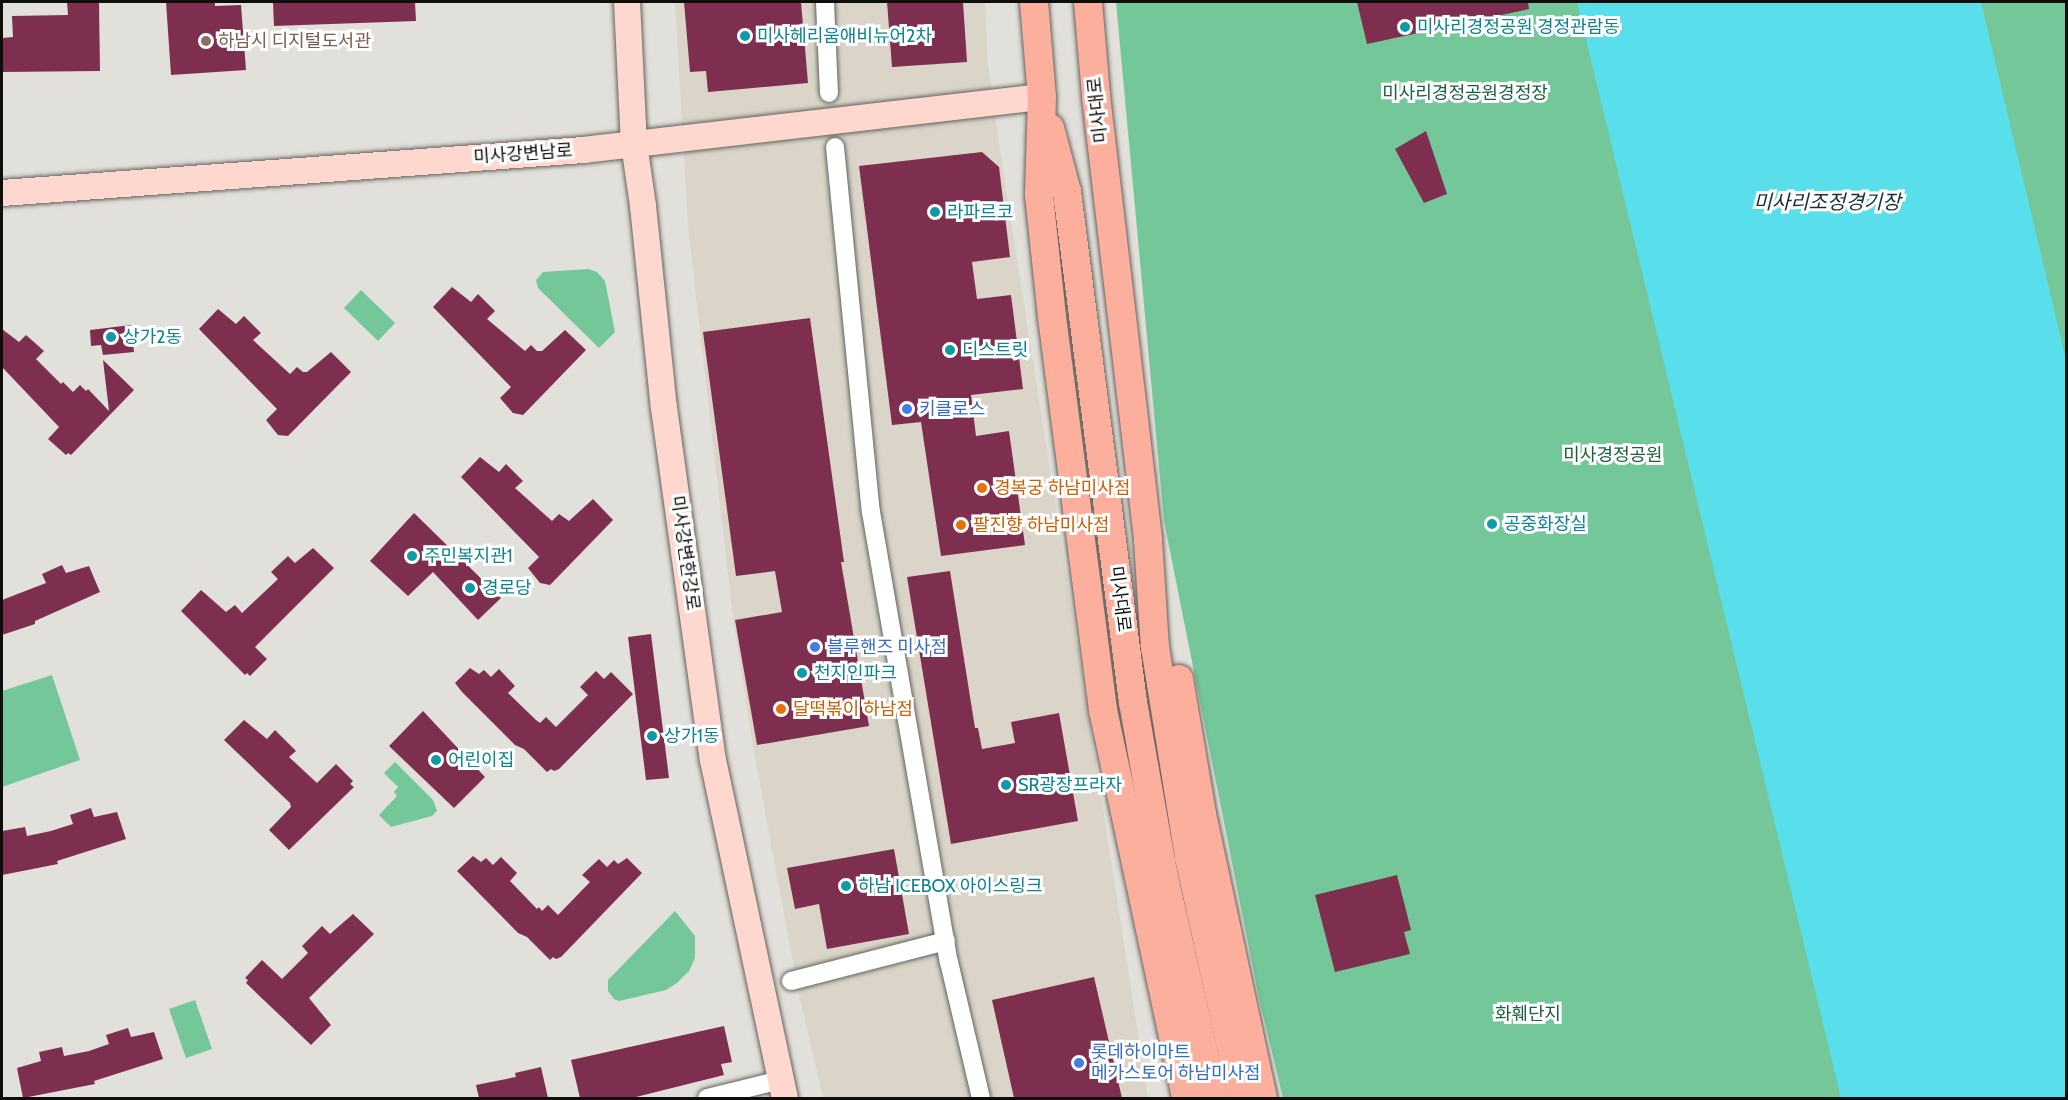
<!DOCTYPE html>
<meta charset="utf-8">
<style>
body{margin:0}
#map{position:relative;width:2068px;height:1100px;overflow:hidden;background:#e2e0da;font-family:Cabin,"Noto Sans KR",sans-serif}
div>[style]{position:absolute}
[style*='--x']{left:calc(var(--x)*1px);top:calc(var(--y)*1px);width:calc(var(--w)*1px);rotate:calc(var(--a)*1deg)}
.built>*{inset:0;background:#dad5c8}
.green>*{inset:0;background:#74c798}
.water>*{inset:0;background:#59deeb}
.building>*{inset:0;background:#7e2f4f}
.roads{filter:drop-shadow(0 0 2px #65635e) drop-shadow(0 0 2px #65635e)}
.street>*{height:18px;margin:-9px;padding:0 9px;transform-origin:9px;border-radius:9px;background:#fff}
.secondary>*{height:26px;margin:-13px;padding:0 13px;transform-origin:13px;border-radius:13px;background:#fed7cf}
.primary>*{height:28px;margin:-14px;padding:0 14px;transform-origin:14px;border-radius:14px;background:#fdaf9e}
.dots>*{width:16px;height:16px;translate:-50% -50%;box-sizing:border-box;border:3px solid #fff;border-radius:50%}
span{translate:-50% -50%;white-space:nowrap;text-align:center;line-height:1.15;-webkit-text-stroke:6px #fff;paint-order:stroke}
.culture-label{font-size:18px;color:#0d838f}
.left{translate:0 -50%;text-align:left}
.education-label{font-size:18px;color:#785e54}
.park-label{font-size:18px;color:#1d603f}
.street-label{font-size:18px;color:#0e0e0c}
.shop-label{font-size:18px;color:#366cbe}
.food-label{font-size:18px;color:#c56008}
.water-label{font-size:20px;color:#182f31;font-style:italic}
.frame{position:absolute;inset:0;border:3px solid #0e0e0c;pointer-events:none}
</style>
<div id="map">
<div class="built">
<i style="clip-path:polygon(675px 2px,985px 2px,988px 64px,1002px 163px,1148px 1098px,823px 1098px,799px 994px,754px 753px,733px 618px,688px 226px)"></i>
</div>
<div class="green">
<i style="clip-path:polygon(1116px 2px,2066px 2px,2066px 1098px,1283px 1098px,1259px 998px,1164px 521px)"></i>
<i style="clip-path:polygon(588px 269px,597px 272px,605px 281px,615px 332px,599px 348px,538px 288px,536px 280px,543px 272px)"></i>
<i style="clip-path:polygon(361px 290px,395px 323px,378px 341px,344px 308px)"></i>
<i style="clip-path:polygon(52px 675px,80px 760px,2px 787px,2px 691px)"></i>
<i style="clip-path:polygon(395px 762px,433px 800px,437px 811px,432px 816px,391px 827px,379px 815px,397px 796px,394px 792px,398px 787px,384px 773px)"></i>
<i style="clip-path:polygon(675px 911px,695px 936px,695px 958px,689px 971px,677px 983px,666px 990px,619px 1001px,614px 999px,608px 991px,608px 980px)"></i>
<i style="clip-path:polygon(195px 1000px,212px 1049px,186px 1058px,169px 1009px)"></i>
</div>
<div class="water">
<i style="clip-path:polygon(1577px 2px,1981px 2px,2066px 360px,2066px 1098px,1841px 1098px)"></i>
</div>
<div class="building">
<i style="clip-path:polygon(67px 2px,99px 2px,100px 71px,2px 72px,2px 38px,13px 37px,12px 16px,68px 15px)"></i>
<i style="clip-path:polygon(166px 2px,215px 2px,215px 6px,241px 5px,246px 70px,171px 75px)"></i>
<i style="clip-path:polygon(273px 2px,415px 2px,416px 21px,274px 26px)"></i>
<i style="clip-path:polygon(684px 2px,801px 2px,808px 83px,708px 92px,706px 71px,690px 72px)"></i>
<i style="clip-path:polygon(887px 2px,963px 2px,967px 62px,892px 67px)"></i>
<i style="clip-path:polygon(1357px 2px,1528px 2px,1529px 9px,1367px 44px)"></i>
<i style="clip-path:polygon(1426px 131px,1447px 194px,1424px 203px,1395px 149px)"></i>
<i style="clip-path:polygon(982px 152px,999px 167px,1010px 257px,972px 262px,977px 299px,1011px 295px,1023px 389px,971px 395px,976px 436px,1009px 431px,1025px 545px,941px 556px,921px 422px,892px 425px,859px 166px)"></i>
<i style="clip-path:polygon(452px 287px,471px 302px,478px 294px,495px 311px,487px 319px,525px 351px,531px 345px,537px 351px,542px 351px,565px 330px,586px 350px,523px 415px,513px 413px,500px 398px,511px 387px,433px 307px)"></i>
<i style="clip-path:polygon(218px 309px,236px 324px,244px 316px,261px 333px,253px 340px,290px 374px,297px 367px,303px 372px,307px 372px,331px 352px,351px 372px,288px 436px,278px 435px,266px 420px,277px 409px,199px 329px)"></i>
<i style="clip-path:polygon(810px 318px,844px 562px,841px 562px,869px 726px,757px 745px,735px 620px,782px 612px,775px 571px,736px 576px,703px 332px)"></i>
<i style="clip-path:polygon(131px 325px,134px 352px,103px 355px,101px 345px,91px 346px,90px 330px)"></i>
<i style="clip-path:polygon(2px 329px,19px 342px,26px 335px,44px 351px,36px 359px,61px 384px,63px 382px,73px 392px,80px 385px,86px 391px,88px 389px,109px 411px,103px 360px,134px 390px,71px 455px,68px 453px,66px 455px,48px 439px,59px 427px,2px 367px)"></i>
<i style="clip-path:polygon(480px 457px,499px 472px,506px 464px,523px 481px,515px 488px,552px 521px,559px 514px,569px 521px,593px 499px,613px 520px,550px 585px,540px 583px,528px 568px,539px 557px,461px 477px)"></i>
<i style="clip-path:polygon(414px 513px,501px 598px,478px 620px,433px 572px,408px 596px,370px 561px)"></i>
<i style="clip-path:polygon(313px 548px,334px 568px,255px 647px,267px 659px,250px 676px,247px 673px,245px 675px,181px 611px,201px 590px,226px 612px,235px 605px,242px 613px,278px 579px,271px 572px,288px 556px,295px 563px)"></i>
<i style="clip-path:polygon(62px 565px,66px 573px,89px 566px,100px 592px,35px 621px,35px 624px,2px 635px,2px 600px,46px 583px,42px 574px)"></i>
<i style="clip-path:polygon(950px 571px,975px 728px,978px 728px,982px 749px,1015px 743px,1011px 722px,1059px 713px,1078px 821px,951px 844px,907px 577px)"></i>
<i style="clip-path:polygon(651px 634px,669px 778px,646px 780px,628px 637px)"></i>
<i style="clip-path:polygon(470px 668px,479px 674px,484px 670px,491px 677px,499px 669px,515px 686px,508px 693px,536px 720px,540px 723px,546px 717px,556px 727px,588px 695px,580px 687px,596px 671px,604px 679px,611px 672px,633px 694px,559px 769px,554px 771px,551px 769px,547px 772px,524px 749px,515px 745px,462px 692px,455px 683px)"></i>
<i style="clip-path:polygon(423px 711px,485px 777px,454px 808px,389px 746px)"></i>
<i style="clip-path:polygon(244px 720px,267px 739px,275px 730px,296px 751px,289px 757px,317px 783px,336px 764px,353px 781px,350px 784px,354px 787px,289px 850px,269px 830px,291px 807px,290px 803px,224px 740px)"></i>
<i style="clip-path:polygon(91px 808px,94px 817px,117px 812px,126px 839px,57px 861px,58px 864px,2px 875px,2px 831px,25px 827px,27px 836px,51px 831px,73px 824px,70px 815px)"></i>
<i style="clip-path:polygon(894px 849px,909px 934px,827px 949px,819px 904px,795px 909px,787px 868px)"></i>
<i style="clip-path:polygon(473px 856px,481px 862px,486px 858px,493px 865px,501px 857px,517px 873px,510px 881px,537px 909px,539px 907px,542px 911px,548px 905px,558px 915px,590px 882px,582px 875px,599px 859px,607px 867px,614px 860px,618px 864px,627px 858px,642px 873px,561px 957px,556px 959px,553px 957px,550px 960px,527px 937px,518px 933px,457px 871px)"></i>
<i style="clip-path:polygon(1397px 875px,1411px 930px,1404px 932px,1410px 954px,1335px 972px,1315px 895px)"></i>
<i style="clip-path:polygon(353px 914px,374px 934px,309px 998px,331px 1025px,311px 1045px,246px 983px,248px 980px,245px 978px,262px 960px,282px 979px,308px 953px,302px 946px,322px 926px,330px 934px)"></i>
<i style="clip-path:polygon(1094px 977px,1122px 1098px,1014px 1098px,992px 1000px)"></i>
<i style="clip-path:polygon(724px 1026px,732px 1062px,721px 1064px,724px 1075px,632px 1098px,580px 1098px,571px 1060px)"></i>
<i style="clip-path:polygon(128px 1028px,131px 1037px,154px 1032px,163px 1059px,94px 1081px,95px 1084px,23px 1098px,17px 1068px,41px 1061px,39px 1052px,62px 1047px,64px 1056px,89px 1051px,109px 1044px,106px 1035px)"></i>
<i style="clip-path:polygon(541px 1067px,548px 1098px,479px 1098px,476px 1085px,516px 1077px,515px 1073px)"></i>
</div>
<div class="roads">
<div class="street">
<i style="--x:825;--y:2;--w:91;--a:87.5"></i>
<i style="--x:835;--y:147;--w:367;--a:84.4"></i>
<i style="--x:871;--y:512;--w:457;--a:80.2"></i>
<i style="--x:949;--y:962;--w:140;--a:76.8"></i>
<i style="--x:791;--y:981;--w:160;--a:-14.5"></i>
<i style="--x:707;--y:1098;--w:76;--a:-13.7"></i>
</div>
<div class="secondary">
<i style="--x:627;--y:2;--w:142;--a:87.2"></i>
<i style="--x:634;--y:144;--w:63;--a:81.7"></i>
<i style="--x:643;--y:206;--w:203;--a:84.1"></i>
<i style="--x:664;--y:408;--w:355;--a:82.1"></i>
<i style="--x:713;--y:760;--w:346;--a:78"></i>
<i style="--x:2;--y:193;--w:583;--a:-4.23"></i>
<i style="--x:583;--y:150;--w:462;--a:-6.6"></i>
</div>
<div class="primary">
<i style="--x:1034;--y:2;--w:95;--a:85.2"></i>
<i style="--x:1042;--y:97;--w:98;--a:91.8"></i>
<i style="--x:1039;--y:195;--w:123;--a:83.9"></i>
<i style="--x:1052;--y:317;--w:396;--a:82.6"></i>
<i style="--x:1103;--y:710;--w:397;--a:77.9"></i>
<i style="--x:1088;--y:2;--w:94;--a:85.1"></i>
<i style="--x:1096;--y:96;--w:447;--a:83.3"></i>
<i style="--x:1148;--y:540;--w:107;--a:86.3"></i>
<i style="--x:1155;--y:647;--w:214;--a:80.8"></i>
<i style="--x:1189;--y:858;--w:246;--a:77.5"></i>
<i style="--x:1050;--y:128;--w:66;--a:75.1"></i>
<i style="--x:1067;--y:192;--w:514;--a:82.63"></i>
<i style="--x:1133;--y:702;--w:173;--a:80"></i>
<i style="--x:1163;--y:872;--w:232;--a:77.3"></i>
<i style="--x:1179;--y:679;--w:137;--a:80.3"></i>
<i style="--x:1202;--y:814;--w:290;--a:77.9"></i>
</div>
</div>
<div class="dots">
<i style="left:1405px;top:27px;background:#0f9aa8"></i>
<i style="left:745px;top:36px;background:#0f9aa8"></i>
<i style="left:206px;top:41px;background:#8d6e63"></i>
<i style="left:935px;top:212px;background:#0f9aa8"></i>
<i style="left:111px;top:337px;background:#0f9aa8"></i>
<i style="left:950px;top:350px;background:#0f9aa8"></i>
<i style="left:907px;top:409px;background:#3f7fe0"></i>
<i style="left:982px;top:488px;background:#e8710a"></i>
<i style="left:1492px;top:524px;background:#0f9aa8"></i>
<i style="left:961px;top:525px;background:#e8710a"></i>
<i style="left:412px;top:556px;background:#0f9aa8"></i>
<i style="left:470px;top:588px;background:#0f9aa8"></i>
<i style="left:815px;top:647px;background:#3f7fe0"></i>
<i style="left:802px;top:673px;background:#0f9aa8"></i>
<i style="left:781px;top:709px;background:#e8710a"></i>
<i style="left:652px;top:736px;background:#0f9aa8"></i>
<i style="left:436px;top:760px;background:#0f9aa8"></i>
<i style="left:1006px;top:785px;background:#0f9aa8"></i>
<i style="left:846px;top:886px;background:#0f9aa8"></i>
<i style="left:1079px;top:1063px;background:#3f7fe0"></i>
</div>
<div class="culture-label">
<span class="left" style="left:1417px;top:27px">미사리경정공원 경정관람동</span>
<span class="left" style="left:757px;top:36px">미사헤리움애비뉴어2차</span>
<span class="left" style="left:947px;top:212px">라파르코</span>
<span class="left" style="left:123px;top:337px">상가2동</span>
<span class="left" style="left:962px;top:350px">디스트릿</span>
<span class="left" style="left:1504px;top:524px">공중화장실</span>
<span class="left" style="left:424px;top:556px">주민복지관1</span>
<span class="left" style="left:482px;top:588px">경로당</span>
<span class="left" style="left:814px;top:673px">천지인파크</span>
<span class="left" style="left:664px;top:736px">상가1동</span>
<span class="left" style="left:448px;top:760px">어린이집</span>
<span class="left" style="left:1018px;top:785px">SR광장프라자</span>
<span class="left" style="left:858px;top:886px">하남 ICEBOX 아이스링크</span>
</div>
<div class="education-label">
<span class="left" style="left:218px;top:41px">하남시 디지털도서관</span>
</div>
<div class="park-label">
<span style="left:1465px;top:93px">미사리경정공원경정장</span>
<span style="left:1613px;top:455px">미사경정공원</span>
<span style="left:1528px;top:1014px">화훼단지</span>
</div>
<div class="street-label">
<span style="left:1098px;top:110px;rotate:-96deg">미사대로</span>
<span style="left:523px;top:154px;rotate:-4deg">미사강변남로</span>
<span style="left:685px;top:553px;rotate:82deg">미사강변한강로</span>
<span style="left:1120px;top:599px;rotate:83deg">미사대로</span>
</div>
<div class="shop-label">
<span class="left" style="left:919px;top:409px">키클로스</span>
<span class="left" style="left:827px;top:647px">블루핸즈 미사점</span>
<span class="left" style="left:1091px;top:1063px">롯데하이마트<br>메가스토어 하남미사점</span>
</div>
<div class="food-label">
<span class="left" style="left:994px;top:488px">경복궁 하남미사점</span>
<span class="left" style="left:973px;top:525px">팔진향 하남미사점</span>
<span class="left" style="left:793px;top:709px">달떡볶이 하남점</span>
</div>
<div class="water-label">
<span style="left:1827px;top:202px">미사리조정경기장</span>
</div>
<div class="frame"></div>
</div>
